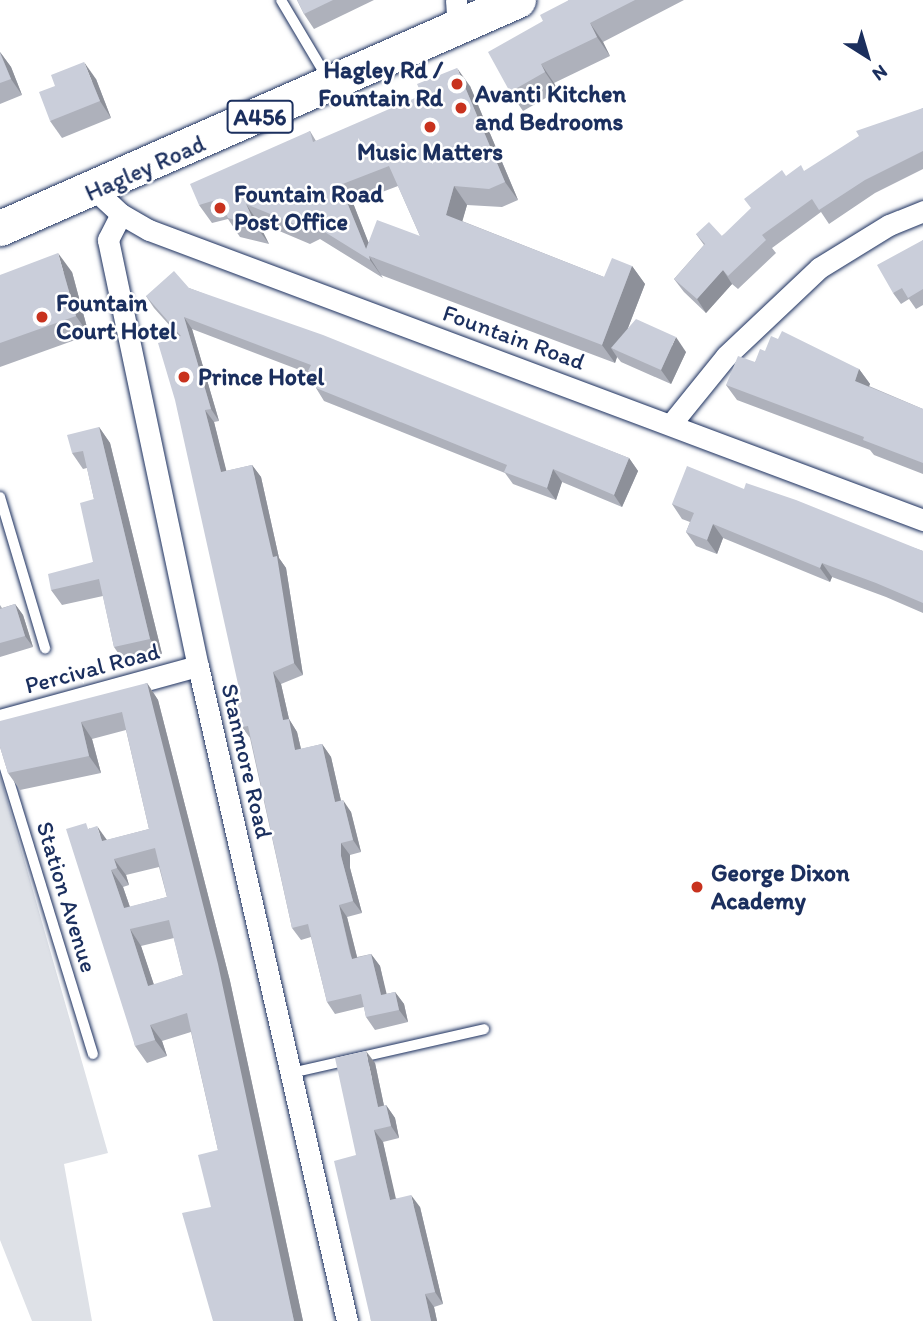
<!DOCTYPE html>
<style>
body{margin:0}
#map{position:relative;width:923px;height:1321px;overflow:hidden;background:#fff;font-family:Itim,sans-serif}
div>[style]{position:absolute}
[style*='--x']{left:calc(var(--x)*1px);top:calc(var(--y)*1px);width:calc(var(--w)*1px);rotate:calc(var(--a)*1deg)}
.green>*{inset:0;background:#dee1e7}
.roads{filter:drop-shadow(0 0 2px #1b2f5e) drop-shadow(0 0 2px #1b2f5e)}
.service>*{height:10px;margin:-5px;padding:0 5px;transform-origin:5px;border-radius:5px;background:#fff}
.minor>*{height:21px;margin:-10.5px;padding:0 10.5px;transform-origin:10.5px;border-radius:10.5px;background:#fff}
.trunk>*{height:35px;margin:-17.5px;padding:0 17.5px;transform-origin:17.5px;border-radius:17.5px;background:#fff}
.wall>*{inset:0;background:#aeb1bb}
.shaded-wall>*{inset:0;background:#8d9099}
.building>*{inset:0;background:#caceda}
.dots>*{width:19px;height:19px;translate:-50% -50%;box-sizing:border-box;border:4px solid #fff;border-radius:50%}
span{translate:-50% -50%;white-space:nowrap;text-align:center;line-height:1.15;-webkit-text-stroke:5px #fff;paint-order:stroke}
.shield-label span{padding:2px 5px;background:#fff;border:2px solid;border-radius:5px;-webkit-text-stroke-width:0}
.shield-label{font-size:23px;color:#1b2f5e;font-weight:700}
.poi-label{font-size:24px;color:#1b2f5e;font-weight:700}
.right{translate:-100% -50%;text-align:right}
.left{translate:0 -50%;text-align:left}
.street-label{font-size:24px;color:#1b2f5e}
.north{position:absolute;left:832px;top:21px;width:70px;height:70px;-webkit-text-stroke:5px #fff;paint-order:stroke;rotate:143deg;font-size:19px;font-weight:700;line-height:28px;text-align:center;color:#1b2f5e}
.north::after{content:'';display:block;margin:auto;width:24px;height:32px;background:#1b2f5e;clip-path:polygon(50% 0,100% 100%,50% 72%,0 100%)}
</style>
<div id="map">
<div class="green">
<i style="clip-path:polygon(0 775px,108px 1153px,64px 1164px,92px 1321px,32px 1321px,0 1240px)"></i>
</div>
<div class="roads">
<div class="service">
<i style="--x:281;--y:0;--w:92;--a:59.3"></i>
<i style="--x:0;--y:497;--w:158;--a:73.4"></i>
<i style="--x:0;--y:752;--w:316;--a:72.9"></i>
<i style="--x:291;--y:1073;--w:198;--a:-12.8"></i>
</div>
<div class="minor">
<i style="--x:456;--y:0;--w:30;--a:86"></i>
<i style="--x:95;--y:190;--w:35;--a:43"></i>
<i style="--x:121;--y:214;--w:32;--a:30"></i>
<i style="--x:149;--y:230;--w:827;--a:20.54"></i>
<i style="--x:121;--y:214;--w:29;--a:117"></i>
<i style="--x:108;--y:240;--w:435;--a:78.1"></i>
<i style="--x:198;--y:666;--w:672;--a:77.18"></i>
<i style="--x:671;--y:424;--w:87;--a:-51"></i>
<i style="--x:726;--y:356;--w:128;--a:-43.4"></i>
<i style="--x:819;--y:268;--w:82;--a:-31.6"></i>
<i style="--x:889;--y:225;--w:37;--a:-22"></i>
<i style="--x:0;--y:720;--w:205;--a:-15.3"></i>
</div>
<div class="trunk">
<i style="--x:0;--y:228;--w:566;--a:-23.76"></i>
</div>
</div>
<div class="wall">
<i style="clip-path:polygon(297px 0,374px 0,314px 29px,304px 14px)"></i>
<i style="clip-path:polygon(569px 0,684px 0,603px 42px,610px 56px,554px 83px,558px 91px,523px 111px,510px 92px,543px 21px)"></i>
<i style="clip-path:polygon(0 52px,11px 67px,22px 95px,0 104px)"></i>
<i style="clip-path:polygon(96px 79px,111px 118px,62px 138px,50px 121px)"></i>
<i style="clip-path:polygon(evenodd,470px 86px,518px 200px,502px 207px,467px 205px,462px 221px,604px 277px,632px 266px,645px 284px,628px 328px,686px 352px,671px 384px,621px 362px,617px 357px,615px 363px,381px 275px,383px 278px,320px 239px,310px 244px,258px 222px,269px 244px,240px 237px,228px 219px,212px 223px,199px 205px,310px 131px,316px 141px,470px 86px,398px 186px,420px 236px,368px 242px,353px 203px,398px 186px)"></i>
<i style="clip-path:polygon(923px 108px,923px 169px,875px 193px,829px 224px,821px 212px,772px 248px,776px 253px,738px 289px,732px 284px,706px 313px,684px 292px,674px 279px,704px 245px,696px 234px,722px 236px,805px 171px)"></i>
<i style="clip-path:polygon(923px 240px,923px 305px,916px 309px,909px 299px,901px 304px,893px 293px)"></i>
<i style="clip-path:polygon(72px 272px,89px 335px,0 367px,0 275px)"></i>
<i style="clip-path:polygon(189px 288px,629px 458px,638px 471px,622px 507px,562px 482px,556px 500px,513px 484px,505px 473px,324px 401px,316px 388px,318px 384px,310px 374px,192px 329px,219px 421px,214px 422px,226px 471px,252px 465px,261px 477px,279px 558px,286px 568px,303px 675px,281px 684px,289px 719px,297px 732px,301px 749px,322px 744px,331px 757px,341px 801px,351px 812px,361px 852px,350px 855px,350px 868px,362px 913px,347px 917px,357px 957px,371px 954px,380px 966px,386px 994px,395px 992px,404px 1004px,408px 1022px,375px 1030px,366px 1017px,364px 1007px,335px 1014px,327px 1002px,311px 937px,301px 940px,292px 928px,250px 738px,242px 727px,242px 702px,180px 337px,154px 308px,146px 296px)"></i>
<i style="clip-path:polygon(765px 351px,859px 369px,870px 384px,869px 386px,923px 409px,923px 474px,874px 455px,870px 450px,737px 400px,726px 385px,755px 362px)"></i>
<i style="clip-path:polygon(99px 427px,110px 443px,162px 654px,125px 663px,114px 647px,103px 596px,62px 605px,51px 590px,93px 562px,94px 499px,87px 468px,83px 469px,72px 453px)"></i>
<i style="clip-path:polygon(744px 489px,923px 551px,923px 613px,886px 597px,832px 577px,830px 582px,723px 538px,717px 554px,696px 546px,686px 532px,690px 522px,682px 519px,672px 504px)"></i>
<i style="clip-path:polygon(15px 604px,23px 615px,33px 647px,0 657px,0 605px,2px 608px)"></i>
<i style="clip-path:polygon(evenodd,147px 683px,158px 700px,230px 981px,303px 1321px,213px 1321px,211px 1207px,218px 1150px,191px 1032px,162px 1041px,167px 1056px,147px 1063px,135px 1046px,89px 828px,107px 840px,149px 829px,126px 730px,92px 739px,101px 773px,20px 790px,8px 773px,0 747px,147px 683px,159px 867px,167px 897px,130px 907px,123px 887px,129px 885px,126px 875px,159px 867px,147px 683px,174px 938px,183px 975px,154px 985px,141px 946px,174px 938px)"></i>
<i style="clip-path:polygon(375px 1063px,384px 1106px,386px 1105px,395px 1118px,399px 1138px,383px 1142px,395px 1198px,420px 1207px,443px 1304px,434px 1307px,437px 1321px,371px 1321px,356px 1155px)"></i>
</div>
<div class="shaded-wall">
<i style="clip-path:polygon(590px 23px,603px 42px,610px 56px,597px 37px)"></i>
<i style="clip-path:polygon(0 52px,11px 67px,22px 95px,11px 79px)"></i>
<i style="clip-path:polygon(84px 62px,96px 79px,111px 118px,100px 101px)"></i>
<i style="clip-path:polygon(541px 64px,554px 83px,558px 91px,545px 72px)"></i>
<i style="clip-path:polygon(457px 68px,470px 86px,518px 200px,505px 182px)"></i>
<i style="clip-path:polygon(340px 185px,353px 203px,375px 259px,366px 249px)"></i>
<i style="clip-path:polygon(454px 186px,467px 205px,459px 233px,446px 215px)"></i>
<i style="clip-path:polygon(246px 204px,258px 222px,269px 244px,256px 226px)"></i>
<i style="clip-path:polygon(58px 253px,72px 272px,89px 335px,76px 316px)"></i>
<i style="clip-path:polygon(369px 256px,381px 275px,383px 278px,370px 260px)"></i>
<i style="clip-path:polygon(632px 266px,645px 284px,619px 351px,611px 348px,617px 357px,615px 363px,602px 345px)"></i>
<i style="clip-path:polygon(723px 270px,732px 284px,706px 313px,697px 299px)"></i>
<i style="clip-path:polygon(184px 317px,192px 329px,219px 421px,211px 409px)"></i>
<i style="clip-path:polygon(676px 337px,686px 352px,671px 384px,661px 370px)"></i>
<i style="clip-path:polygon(859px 369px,870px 384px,865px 396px,855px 381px)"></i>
<i style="clip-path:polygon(205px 410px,214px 422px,230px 485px,221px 472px)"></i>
<i style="clip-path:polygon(99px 427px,110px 443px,162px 654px,150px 639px)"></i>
<i style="clip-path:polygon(629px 458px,638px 471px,622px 507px,614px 495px)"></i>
<i style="clip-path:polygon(252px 465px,261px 477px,279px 558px,286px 568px,303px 675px,294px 663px)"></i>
<i style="clip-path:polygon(553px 469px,562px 482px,556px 500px,547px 488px)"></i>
<i style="clip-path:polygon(713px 524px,723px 538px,717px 554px,707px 540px)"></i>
<i style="clip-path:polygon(822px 563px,832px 577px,830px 582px,820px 568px)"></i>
<i style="clip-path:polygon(15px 604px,23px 615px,33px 647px,25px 636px)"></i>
<i style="clip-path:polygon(273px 672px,281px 684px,289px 719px,297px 732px,304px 762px,295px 750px,283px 720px)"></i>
<i style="clip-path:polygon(147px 683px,158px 700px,230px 981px,303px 1321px,294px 1321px)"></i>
<i style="clip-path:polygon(81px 722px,92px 739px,101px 773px,89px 756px)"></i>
<i style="clip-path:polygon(322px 744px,331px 757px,344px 814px,335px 802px)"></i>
<i style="clip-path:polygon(343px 800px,351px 812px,361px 852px,353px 840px)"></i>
<i style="clip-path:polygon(97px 826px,109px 843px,102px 841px)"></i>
<i style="clip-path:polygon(341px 843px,350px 855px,350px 868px,362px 913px,353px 901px,341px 856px)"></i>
<i style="clip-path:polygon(114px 859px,126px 875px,129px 885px,117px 868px)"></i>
<i style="clip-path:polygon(111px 870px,123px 887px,136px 925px,124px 908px)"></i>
<i style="clip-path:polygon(339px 905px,347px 917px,359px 965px,352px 959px)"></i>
<i style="clip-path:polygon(130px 929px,141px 946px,160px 1003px,148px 986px)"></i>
<i style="clip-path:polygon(371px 954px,380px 966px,390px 1008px,381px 995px)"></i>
<i style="clip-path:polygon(395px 992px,404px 1004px,408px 1022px,399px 1010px)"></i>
<i style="clip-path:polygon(150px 1025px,162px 1041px,167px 1056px,155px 1040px)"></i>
<i style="clip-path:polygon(366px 1051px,375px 1063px,387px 1120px,378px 1107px)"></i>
<i style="clip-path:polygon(386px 1105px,395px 1118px,399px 1138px,391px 1126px)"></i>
<i style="clip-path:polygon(374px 1130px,383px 1142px,399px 1212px,390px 1200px)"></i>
<i style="clip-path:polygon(411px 1195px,420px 1207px,443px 1304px,435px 1292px)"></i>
<i style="clip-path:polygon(425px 1294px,434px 1307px,437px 1321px,431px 1321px)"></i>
</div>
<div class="building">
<i style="clip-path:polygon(297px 0,333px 0,304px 14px)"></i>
<i style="clip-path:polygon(569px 0,635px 0,590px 23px,597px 37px,541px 64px,545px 72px,510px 92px,488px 52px,543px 21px,540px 15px)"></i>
<i style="clip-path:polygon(0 53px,11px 79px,0 83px)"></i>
<i style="clip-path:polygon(84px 62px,100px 101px,50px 121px,39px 92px,55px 86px,51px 75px)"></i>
<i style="clip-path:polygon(evenodd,457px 68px,505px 182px,489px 189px,454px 186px,446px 215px,604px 277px,612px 258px,632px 266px,602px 345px,369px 256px,370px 260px,307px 221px,297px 225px,246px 204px,256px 226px,228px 218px,219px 199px,199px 205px,190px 184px,310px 131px,313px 142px,422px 95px,417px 84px,457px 68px,389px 166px,420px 236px,377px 220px,366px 249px,340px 185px,389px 166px)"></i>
<i style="clip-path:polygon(923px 108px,923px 151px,865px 180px,819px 210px,812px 199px,762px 235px,766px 240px,728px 276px,723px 270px,697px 299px,674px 279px,705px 244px,696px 234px,709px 222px,722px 236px,751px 208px,744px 199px,782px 170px,786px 176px,801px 165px,804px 171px,859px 136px,856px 131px)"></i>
<i style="clip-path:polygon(923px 240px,923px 289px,908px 298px,902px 288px,893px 293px,877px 265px)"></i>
<i style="clip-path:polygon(58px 253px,76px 316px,0 343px,0 275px)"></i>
<i style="clip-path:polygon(174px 271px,189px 288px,323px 335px,629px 458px,614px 495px,553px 469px,547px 488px,504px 472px,507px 465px,316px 388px,321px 376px,308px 371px,311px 365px,184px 317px,211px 409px,205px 410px,221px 472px,252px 465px,273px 557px,277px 556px,294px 663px,273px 672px,283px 720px,289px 719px,295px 750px,322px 744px,335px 802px,343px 800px,353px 840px,341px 843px,341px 856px,353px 901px,339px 905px,350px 953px,352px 959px,371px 954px,381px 995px,395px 992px,399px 1010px,366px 1017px,361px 994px,327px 1002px,308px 924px,292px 928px,248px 726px,242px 727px,237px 703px,242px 702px,175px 400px,158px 343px,181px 336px,146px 296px)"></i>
<i style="clip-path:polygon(636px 319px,676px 337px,661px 370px,611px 348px)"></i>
<i style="clip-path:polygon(782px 331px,859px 369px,855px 381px,923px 409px,923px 463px,863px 440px,864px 437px,726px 385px,738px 356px,755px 362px,760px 349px,765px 351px,771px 336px,778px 339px)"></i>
<i style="clip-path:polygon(99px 427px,150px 639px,114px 647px,99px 579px,51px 590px,48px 574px,93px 562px,80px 503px,94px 499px,83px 451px,72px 453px,67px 435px)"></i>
<i style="clip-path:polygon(687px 466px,744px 489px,746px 483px,796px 500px,923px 551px,923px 603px,876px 583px,822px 563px,820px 568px,713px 524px,707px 540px,686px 532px,694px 513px,672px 504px)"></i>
<i style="clip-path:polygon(15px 604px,25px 636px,0 643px,0 609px)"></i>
<i style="clip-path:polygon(evenodd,147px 683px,218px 964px,294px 1321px,213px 1321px,182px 1213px,211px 1207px,198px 1155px,218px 1150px,187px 1013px,150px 1025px,155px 1040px,135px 1046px,66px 829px,86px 823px,88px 829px,97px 826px,102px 841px,149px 829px,122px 712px,81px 722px,89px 756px,8px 773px,0 747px,0 721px,147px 683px,155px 848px,167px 897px,124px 908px,111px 870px,117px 868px,114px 859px,155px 848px,147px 683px,169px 920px,183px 975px,148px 986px,130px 929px,169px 920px)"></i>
<i style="clip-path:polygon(366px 1051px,378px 1107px,386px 1105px,391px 1126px,374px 1130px,390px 1200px,411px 1195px,435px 1292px,425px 1294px,431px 1321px,371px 1321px,334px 1161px,356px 1155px,335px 1058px)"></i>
</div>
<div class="dots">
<i style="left:457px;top:84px;background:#c8321e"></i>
<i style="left:461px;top:108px;background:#c8321e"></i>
<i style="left:430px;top:127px;background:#c8321e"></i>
<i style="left:220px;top:208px;background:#c8321e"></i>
<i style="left:42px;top:317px;background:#c8321e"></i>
<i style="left:184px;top:377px;background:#c8321e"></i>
<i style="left:697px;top:887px;background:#c8321e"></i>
</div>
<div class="shield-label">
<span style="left:260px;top:117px">A456</span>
</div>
<div class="poi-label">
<span class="right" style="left:443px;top:84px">Hagley Rd /<br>Fountain Rd</span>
<span class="left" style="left:475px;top:108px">Avanti Kitchen<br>and Bedrooms</span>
<span style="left:430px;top:152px">Music Matters</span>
<span class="left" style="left:234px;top:208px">Fountain Road<br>Post Office</span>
<span class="left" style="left:56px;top:317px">Fountain<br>Court Hotel</span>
<span class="left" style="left:198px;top:377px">Prince Hotel</span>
<span class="left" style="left:711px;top:887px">George Dixon<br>Academy</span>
</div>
<div class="street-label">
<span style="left:145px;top:168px;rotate:-24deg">Hagley Road</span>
<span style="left:514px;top:337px;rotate:20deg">Fountain Road</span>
<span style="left:92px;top:668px;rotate:-15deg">Percival Road</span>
<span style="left:247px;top:761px;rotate:77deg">Stanmore Road</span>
<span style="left:67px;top:897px;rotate:73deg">Station Avenue</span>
</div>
<div class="north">N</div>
</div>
